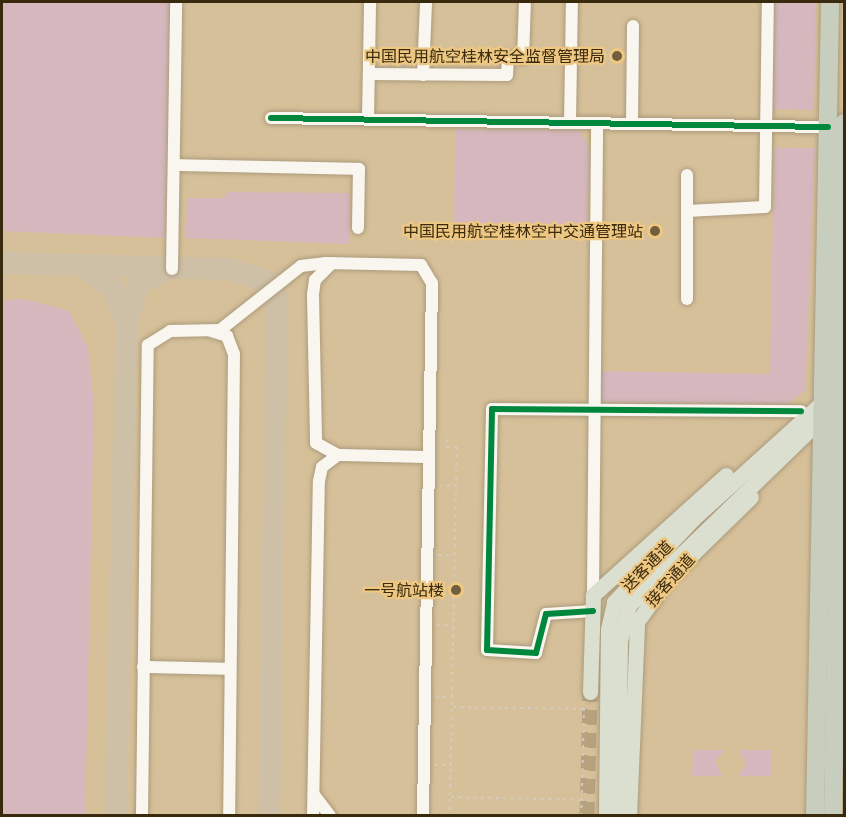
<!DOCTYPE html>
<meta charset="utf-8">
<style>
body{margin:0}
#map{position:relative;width:846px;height:817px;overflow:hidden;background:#d6c09a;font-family:Merriweather,"Noto Sans SC",serif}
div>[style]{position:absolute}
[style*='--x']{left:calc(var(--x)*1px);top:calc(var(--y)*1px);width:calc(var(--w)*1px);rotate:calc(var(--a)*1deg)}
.green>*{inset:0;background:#d5b7bd}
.taxiway>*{height:22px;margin:-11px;padding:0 11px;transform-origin:11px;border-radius:11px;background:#cec0a7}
.major-tunnel>*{height:15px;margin-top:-7.5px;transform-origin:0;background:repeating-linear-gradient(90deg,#b7a27e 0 15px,transparent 0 23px)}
.path>*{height:1.5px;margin-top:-0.75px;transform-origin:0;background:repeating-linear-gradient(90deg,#d2cbbf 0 3px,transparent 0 7.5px)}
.roads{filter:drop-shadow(0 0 2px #ac9b7c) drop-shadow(0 0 2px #ac9b7c)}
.minor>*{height:12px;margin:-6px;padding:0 6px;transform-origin:6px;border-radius:6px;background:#f9f6f0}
.major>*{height:15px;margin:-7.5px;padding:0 7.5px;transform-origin:7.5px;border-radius:7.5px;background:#dbdfd0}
.highway>*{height:18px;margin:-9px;padding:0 9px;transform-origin:9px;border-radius:9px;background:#c7cebd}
.cycleway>*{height:6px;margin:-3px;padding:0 3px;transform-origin:3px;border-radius:3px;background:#00873e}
.dots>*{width:16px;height:16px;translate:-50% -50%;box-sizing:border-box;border:3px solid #eec782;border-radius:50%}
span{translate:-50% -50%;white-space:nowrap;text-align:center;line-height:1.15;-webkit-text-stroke:4.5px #eec782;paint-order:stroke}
.poi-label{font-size:16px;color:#392a0d}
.right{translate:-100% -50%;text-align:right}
.street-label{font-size:16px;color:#392a0d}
.frame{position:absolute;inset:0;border:3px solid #392a0d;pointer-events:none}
</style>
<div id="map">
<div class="green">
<i style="clip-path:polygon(2px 2px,170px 2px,165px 238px,2px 231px)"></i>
<i style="clip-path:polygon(774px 2px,816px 2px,814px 110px,772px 109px)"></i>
<i style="clip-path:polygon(455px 129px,579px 130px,590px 149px,587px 235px,454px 234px)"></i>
<i style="clip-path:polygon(774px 148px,815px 148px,805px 390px,787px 404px,599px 403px,599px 371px,770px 374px)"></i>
<i style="clip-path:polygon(227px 192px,350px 193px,349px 244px,185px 238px,188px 198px,226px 198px)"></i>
<i style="clip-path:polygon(24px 299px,69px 311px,88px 348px,94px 406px,85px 815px,2px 815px,2px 300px)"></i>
<i style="clip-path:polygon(693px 750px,724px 750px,715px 762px,722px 776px,692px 776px)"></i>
<i style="clip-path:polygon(739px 750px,771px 750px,771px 776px,739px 776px,746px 763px)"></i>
</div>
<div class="taxiway">
<i style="--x:2;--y:263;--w:227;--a:1.5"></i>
<i style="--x:229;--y:269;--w:39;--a:18"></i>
<i style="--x:266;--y:281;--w:20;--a:57"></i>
<i style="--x:277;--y:298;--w:518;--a:90.88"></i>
<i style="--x:82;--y:267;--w:37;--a:34"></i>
<i style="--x:113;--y:288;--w:36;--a:69"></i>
<i style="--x:116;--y:816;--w:492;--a:-88.8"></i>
<i style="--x:126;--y:324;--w:43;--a:-72.4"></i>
<i style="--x:139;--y:283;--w:30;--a:-26"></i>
</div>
<div class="major-tunnel">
<i style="--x:587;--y:816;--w:124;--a:-88.6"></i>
</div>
<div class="path">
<i style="--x:447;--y:439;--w:8;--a:90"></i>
<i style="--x:447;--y:447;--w:10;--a:0"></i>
<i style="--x:457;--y:447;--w:369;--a:91.1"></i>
<i style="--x:439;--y:486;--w:16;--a:-4"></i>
<i style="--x:438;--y:555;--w:16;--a:0"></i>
<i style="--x:437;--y:625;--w:16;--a:0"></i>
<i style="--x:436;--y:696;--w:16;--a:7"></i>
<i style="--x:453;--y:707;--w:130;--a:0.9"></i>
<i style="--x:435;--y:765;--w:16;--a:0"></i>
<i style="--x:451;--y:797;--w:130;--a:1.3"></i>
<i style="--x:581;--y:816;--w:114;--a:-88.5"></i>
</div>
<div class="roads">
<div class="minor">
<i style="--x:369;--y:74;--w:138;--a:0.4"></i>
<i style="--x:507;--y:75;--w:17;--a:-87"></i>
<i style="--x:508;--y:58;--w:15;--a:0"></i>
<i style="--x:523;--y:58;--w:56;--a:-88"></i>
<i style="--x:423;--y:75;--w:73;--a:-87.6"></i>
<i style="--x:271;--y:118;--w:557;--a:0.93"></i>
<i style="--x:368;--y:120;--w:118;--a:-89"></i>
<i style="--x:570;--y:123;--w:121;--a:-89.1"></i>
<i style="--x:632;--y:124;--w:98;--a:-89.4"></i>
<i style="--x:174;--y:165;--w:185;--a:1.2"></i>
<i style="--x:359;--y:169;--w:59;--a:91"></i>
<i style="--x:687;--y:211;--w:78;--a:-2.9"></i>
<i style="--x:765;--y:207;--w:205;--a:-89.2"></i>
<i style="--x:332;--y:263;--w:24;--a:135"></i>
<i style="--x:315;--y:280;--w:15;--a:98"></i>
<i style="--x:313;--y:295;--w:148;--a:88.8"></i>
<i style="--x:316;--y:443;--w:25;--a:29"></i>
<i style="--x:338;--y:455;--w:91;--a:1.3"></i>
<i style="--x:172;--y:269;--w:267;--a:-89.1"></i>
<i style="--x:687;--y:299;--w:124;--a:-90"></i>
<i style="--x:211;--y:331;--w:17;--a:17"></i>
<i style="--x:227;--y:336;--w:19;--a:69"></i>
<i style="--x:234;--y:354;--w:462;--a:90.6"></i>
<i style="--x:593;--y:595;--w:472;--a:-89.5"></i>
<i style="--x:593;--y:611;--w:47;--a:176.3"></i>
<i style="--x:546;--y:614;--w:40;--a:104.4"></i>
<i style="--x:536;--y:653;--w:49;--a:-176.5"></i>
<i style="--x:487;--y:650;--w:241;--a:-88.8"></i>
<i style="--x:492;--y:409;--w:309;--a:0.4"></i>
<i style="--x:143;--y:667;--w:87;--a:1.3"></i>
<i style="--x:315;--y:796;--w:25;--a:53"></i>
<i style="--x:142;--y:816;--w:471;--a:-89.3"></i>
<i style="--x:148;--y:345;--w:26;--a:-32"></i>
<i style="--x:170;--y:331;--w:50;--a:-1.1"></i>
<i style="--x:220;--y:330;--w:103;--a:-38.3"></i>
<i style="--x:301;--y:266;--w:25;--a:-7"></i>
<i style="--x:326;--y:263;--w:95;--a:1.2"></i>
<i style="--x:421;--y:265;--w:21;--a:59"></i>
<i style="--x:432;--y:283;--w:533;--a:90.97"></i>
<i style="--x:313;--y:816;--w:335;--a:-89"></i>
<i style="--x:319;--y:481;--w:14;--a:-78"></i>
<i style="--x:322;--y:467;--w:20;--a:-37"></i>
</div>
<div class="major">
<i style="--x:590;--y:692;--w:97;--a:-88.2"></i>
<i style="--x:593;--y:595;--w:179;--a:-42.1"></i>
<i style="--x:606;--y:816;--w:187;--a:-89.4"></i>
<i style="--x:608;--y:629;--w:28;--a:-77"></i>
<i style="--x:614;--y:602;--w:115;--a:-46.4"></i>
<i style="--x:693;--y:519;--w:183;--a:-42.1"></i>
<i style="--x:617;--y:816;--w:175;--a:-89"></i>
<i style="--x:620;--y:641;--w:37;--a:-76"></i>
<i style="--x:629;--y:605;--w:277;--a:-44.1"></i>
<i style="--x:629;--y:816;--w:194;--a:-87.6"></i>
<i style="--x:637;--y:622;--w:54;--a:-54.8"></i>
<i style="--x:668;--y:578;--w:116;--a:-44.3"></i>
</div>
<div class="highway">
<i style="--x:815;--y:816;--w:814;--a:-88.94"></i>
<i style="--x:833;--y:816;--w:693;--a:-89.09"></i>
</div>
</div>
<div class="cycleway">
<i style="--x:271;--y:118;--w:557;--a:0.93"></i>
<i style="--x:593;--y:611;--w:47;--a:176.3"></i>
<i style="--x:546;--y:614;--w:40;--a:104.4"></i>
<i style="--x:536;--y:653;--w:49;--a:-176.5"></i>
<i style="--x:487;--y:650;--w:241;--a:-88.8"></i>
<i style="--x:492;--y:409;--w:309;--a:0.4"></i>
</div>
<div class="dots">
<i style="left:617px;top:56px;background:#705e3e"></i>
<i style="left:655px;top:231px;background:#705e3e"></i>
<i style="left:456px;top:590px;background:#705e3e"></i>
</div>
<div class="poi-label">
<span class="right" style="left:605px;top:56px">中国民用航空桂林安全监督管理局</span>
<span class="right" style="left:643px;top:231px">中国民用航空桂林空中交通管理站</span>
<span class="right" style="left:444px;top:590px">一号航站楼</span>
</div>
<div class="street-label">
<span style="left:647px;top:566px;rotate:-45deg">送客通道</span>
<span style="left:670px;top:580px;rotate:-48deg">接客通道</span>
</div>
<div class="frame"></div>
</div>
